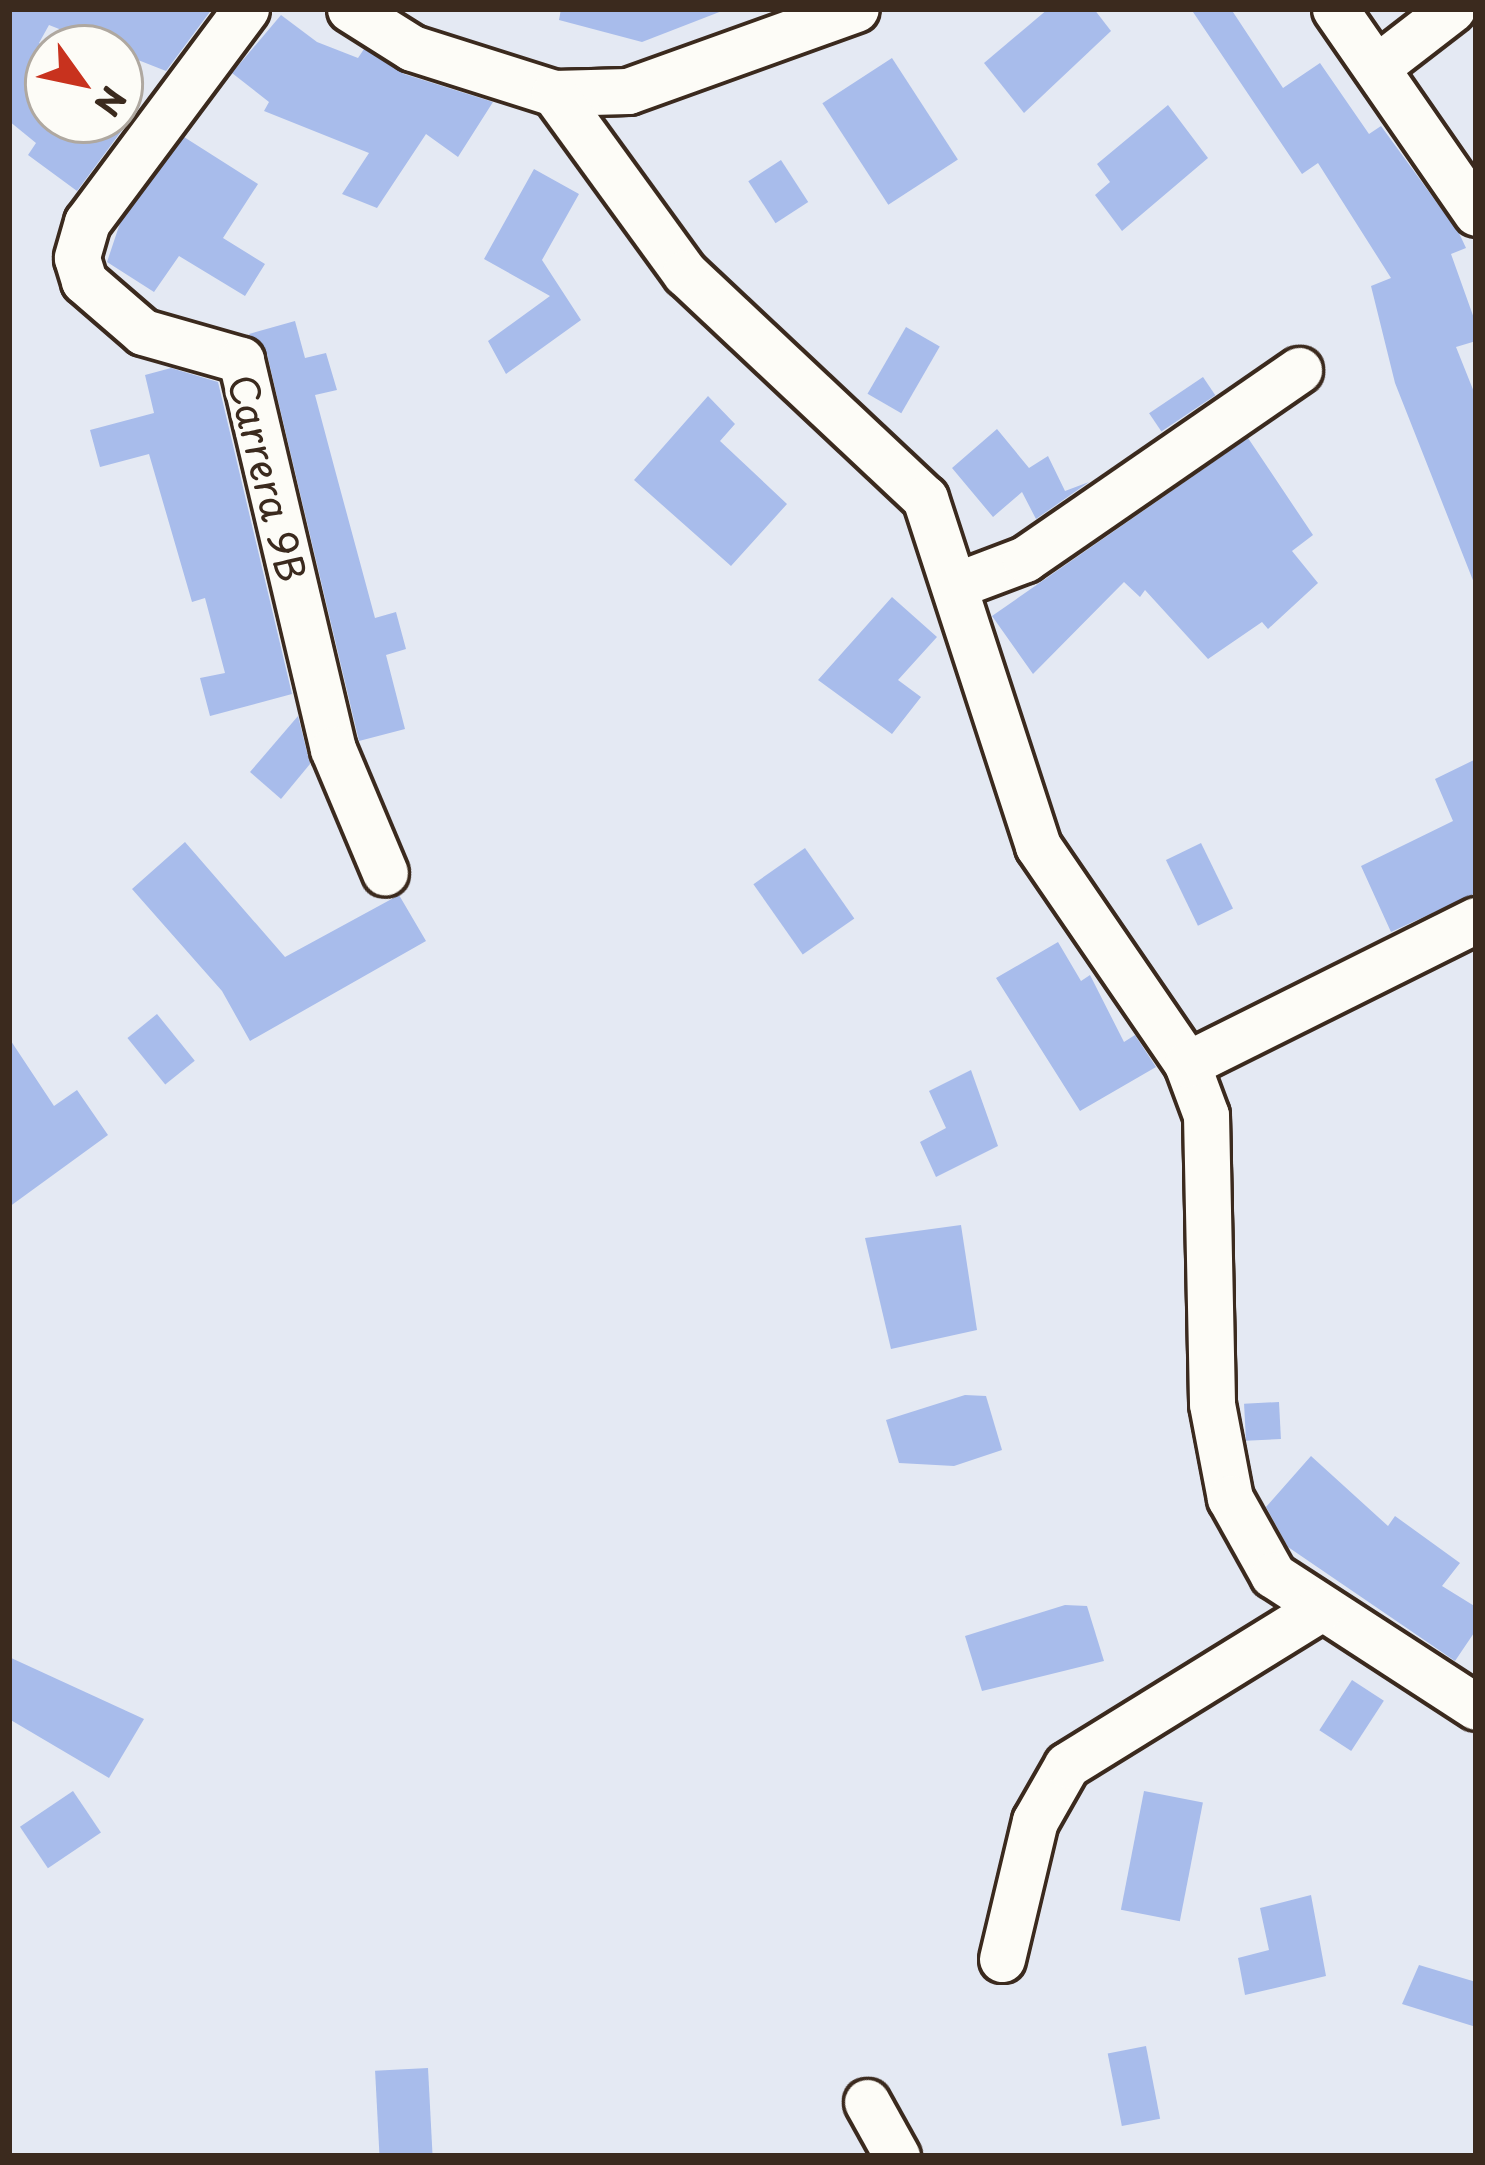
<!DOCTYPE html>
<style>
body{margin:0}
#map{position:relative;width:1485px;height:2165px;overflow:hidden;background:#e4e9f3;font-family:"Playpen Sans",sans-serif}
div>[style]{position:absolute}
.building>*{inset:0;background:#a8bceb;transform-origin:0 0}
.roads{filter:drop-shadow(3px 0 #3b2a1e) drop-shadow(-3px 0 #3b2a1e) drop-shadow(0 3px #3b2a1e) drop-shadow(0 -3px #3b2a1e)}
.minor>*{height:45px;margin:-22.5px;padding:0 22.5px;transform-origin:22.5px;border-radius:22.5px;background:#fdfcf7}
span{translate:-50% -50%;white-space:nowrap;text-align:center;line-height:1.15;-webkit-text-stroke:9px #fdfcf7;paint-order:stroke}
.street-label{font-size:39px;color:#3b2a1e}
.frame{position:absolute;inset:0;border:12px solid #3b2a1e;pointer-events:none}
.north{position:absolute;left:24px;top:24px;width:120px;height:120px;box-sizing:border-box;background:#fdfcf7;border:3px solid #afa8a0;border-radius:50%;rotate:123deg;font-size:33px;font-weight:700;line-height:48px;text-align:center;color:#3b2a1e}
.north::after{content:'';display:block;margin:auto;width:42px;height:54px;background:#c8321e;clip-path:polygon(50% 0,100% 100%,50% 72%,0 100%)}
</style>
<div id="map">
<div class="building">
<i style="clip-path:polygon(9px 9px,212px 9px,166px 71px,49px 25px,39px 43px,48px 48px,48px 120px,120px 120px,120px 100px,137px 110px,77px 191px,28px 155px,36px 143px,9px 121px)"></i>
<i style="clip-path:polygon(561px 9px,721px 9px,722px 11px,642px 42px,559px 20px)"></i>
<i style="clip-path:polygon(1048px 9px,1094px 9px,1111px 31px,1024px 113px,984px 63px)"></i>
<i style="clip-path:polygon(1191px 9px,1231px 9px,1283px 88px,1320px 63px,1369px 134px,1381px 126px,1459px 233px,1466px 248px,1451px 254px,1476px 324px,1476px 341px,1456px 347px,1476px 397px,1476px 588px,1395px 383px,1371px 286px,1391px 278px,1318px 163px,1302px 174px)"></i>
<i style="clip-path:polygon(281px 15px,317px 42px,358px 58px,364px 49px,404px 74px,493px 102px,458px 157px,426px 134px,377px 208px,342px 194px,369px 153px,264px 111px,269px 102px,232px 73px)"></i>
<i style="left:892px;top:58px;width:121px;height:83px;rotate:57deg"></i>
<i style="clip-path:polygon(1168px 105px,1208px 158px,1122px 231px,1095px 195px,1110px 182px,1097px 164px)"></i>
<i style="clip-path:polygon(184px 137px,258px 184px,223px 238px,265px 264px,245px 296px,179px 256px,154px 292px,107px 262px,120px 223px)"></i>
<i style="left:781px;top:160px;width:50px;height:39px;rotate:57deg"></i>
<i style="clip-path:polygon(534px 169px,579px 194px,542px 260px,581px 320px,506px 374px,488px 341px,550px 296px,484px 259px)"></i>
<i style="clip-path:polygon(295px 321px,305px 358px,326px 353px,337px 390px,315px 395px,335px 470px,375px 618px,396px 612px,406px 649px,386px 655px,405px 729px,359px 741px,267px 354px,249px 334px)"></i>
<i style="left:906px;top:327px;width:39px;height:77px;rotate:30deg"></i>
<i style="clip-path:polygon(171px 368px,218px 382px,292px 694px,210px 716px,200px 678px,225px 673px,205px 598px,192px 602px,149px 454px,100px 467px,90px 430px,154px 413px,145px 375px)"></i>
<i style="left:1203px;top:377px;width:22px;height:65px;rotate:56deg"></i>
<i style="clip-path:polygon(708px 396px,735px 424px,720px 441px,787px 504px,731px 566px,634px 480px)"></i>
<i style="clip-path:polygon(997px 429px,1029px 468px,1048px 456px,1065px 491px,1089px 482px,1036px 519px,1022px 492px,993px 517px,952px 468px)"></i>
<i style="clip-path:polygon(1248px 438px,1313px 535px,1292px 551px,1318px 583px,1268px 629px,1262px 622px,1208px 659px,1145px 590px,1140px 597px,1124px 582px,1033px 674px,992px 616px)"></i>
<i style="clip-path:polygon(892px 597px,937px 637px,898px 680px,921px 697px,892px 734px,818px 680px)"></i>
<i style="clip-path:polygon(298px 716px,310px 764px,281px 799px,250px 772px)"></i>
<i style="clip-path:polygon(1476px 759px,1476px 893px,1391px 932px,1361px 866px,1453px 821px,1435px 779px)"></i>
<i style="clip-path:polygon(185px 842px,285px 957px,399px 895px,426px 941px,250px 1041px,222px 991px,132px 889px)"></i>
<i style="left:1201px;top:843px;width:73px;height:39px;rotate:64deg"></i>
<i style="left:805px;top:848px;width:86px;height:63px;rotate:55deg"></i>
<i style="clip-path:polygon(1058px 942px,1081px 981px,1090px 975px,1124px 1042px,1135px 1035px,1156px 1067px,1080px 1111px,996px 978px)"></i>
<i style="left:157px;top:1014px;width:60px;height:38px;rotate:51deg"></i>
<i style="clip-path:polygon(9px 1038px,54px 1106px,77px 1090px,108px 1135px,9px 1207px)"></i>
<i style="clip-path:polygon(971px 1070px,998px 1146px,936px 1177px,920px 1142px,946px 1128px,929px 1091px)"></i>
<i style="clip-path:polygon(961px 1225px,977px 1330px,891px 1349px,865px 1238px)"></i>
<i style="clip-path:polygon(965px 1395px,986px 1396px,1002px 1450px,954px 1466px,899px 1463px,886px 1420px)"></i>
<i style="left:1279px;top:1402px;width:37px;height:35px;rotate:87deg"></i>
<i style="clip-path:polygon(1311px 1456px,1388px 1526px,1395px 1516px,1460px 1563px,1442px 1586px,1476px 1607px,1476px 1630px,1455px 1661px,1288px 1547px,1266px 1507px)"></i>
<i style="clip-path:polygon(1065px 1605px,1087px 1606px,1104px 1661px,982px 1691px,965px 1636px)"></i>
<i style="clip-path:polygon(9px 1657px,144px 1719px,109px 1778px,9px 1719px)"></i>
<i style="left:1352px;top:1680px;width:38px;height:60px;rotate:33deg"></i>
<i style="left:73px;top:1791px;width:50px;height:64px;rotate:56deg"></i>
<i style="left:1144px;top:1791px;width:60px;height:121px;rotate:11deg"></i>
<i style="clip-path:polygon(1311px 1895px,1326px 1976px,1245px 1995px,1238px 1958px,1269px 1950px,1260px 1908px)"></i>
<i style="clip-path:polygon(1419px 1965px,1476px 1982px,1476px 2027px,1402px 2004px)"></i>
<i style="left:1146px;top:2046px;width:74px;height:39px;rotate:79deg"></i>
<i style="left:428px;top:2068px;width:88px;height:53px;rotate:87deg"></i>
</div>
<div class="roads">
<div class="minor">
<i style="left:246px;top:9px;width:266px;rotate:126.7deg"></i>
<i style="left:87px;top:222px;width:37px;rotate:106deg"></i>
<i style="left:77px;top:258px;width:24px;rotate:73deg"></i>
<i style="left:84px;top:281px;width:78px;rotate:40.8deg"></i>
<i style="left:143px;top:332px;width:102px;rotate:15.9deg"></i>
<i style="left:241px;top:360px;width:400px;rotate:76.7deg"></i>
<i style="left:333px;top:749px;width:134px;rotate:67.2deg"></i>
<i style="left:350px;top:9px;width:73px;rotate:32.2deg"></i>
<i style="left:412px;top:48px;width:149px;rotate:17.6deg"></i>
<i style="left:554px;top:93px;width:74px;rotate:-1.5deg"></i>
<i style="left:628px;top:91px;width:242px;rotate:-19.8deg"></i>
<i style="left:1335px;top:9px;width:248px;rotate:55.3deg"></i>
<i style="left:1377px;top:67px;width:95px;rotate:-37.7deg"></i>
<i style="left:554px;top:93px;width:223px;rotate:54deg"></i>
<i style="left:685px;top:273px;width:329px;rotate:43.2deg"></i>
<i style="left:925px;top:498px;width:366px;rotate:72deg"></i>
<i style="left:1038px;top:846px;width:264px;rotate:55.6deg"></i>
<i style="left:1187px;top:1064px;width:54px;rotate:69.6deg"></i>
<i style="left:1206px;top:1115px;width:289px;rotate:88.8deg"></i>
<i style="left:1212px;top:1404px;width:96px;rotate:79.2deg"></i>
<i style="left:1230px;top:1498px;width:88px;rotate:60.8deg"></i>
<i style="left:1273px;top:1575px;width:242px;rotate:33deg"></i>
<i style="left:959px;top:584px;width:71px;rotate:-20.7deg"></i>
<i style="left:1025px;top:559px;width:333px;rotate:-34.6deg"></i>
<i style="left:1187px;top:1064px;width:323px;rotate:-26.5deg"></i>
<i style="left:1002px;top:1959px;width:142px;rotate:-76.6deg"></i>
<i style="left:1035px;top:1821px;width:64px;rotate:-60.3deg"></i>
<i style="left:1067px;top:1765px;width:297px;rotate:-31.7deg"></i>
<i style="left:867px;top:2102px;width:62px;rotate:60.9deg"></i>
</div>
</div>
<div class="street-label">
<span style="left:268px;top:478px;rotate:76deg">Carrera 9B</span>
</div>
<div class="frame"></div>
<div class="north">N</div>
</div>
